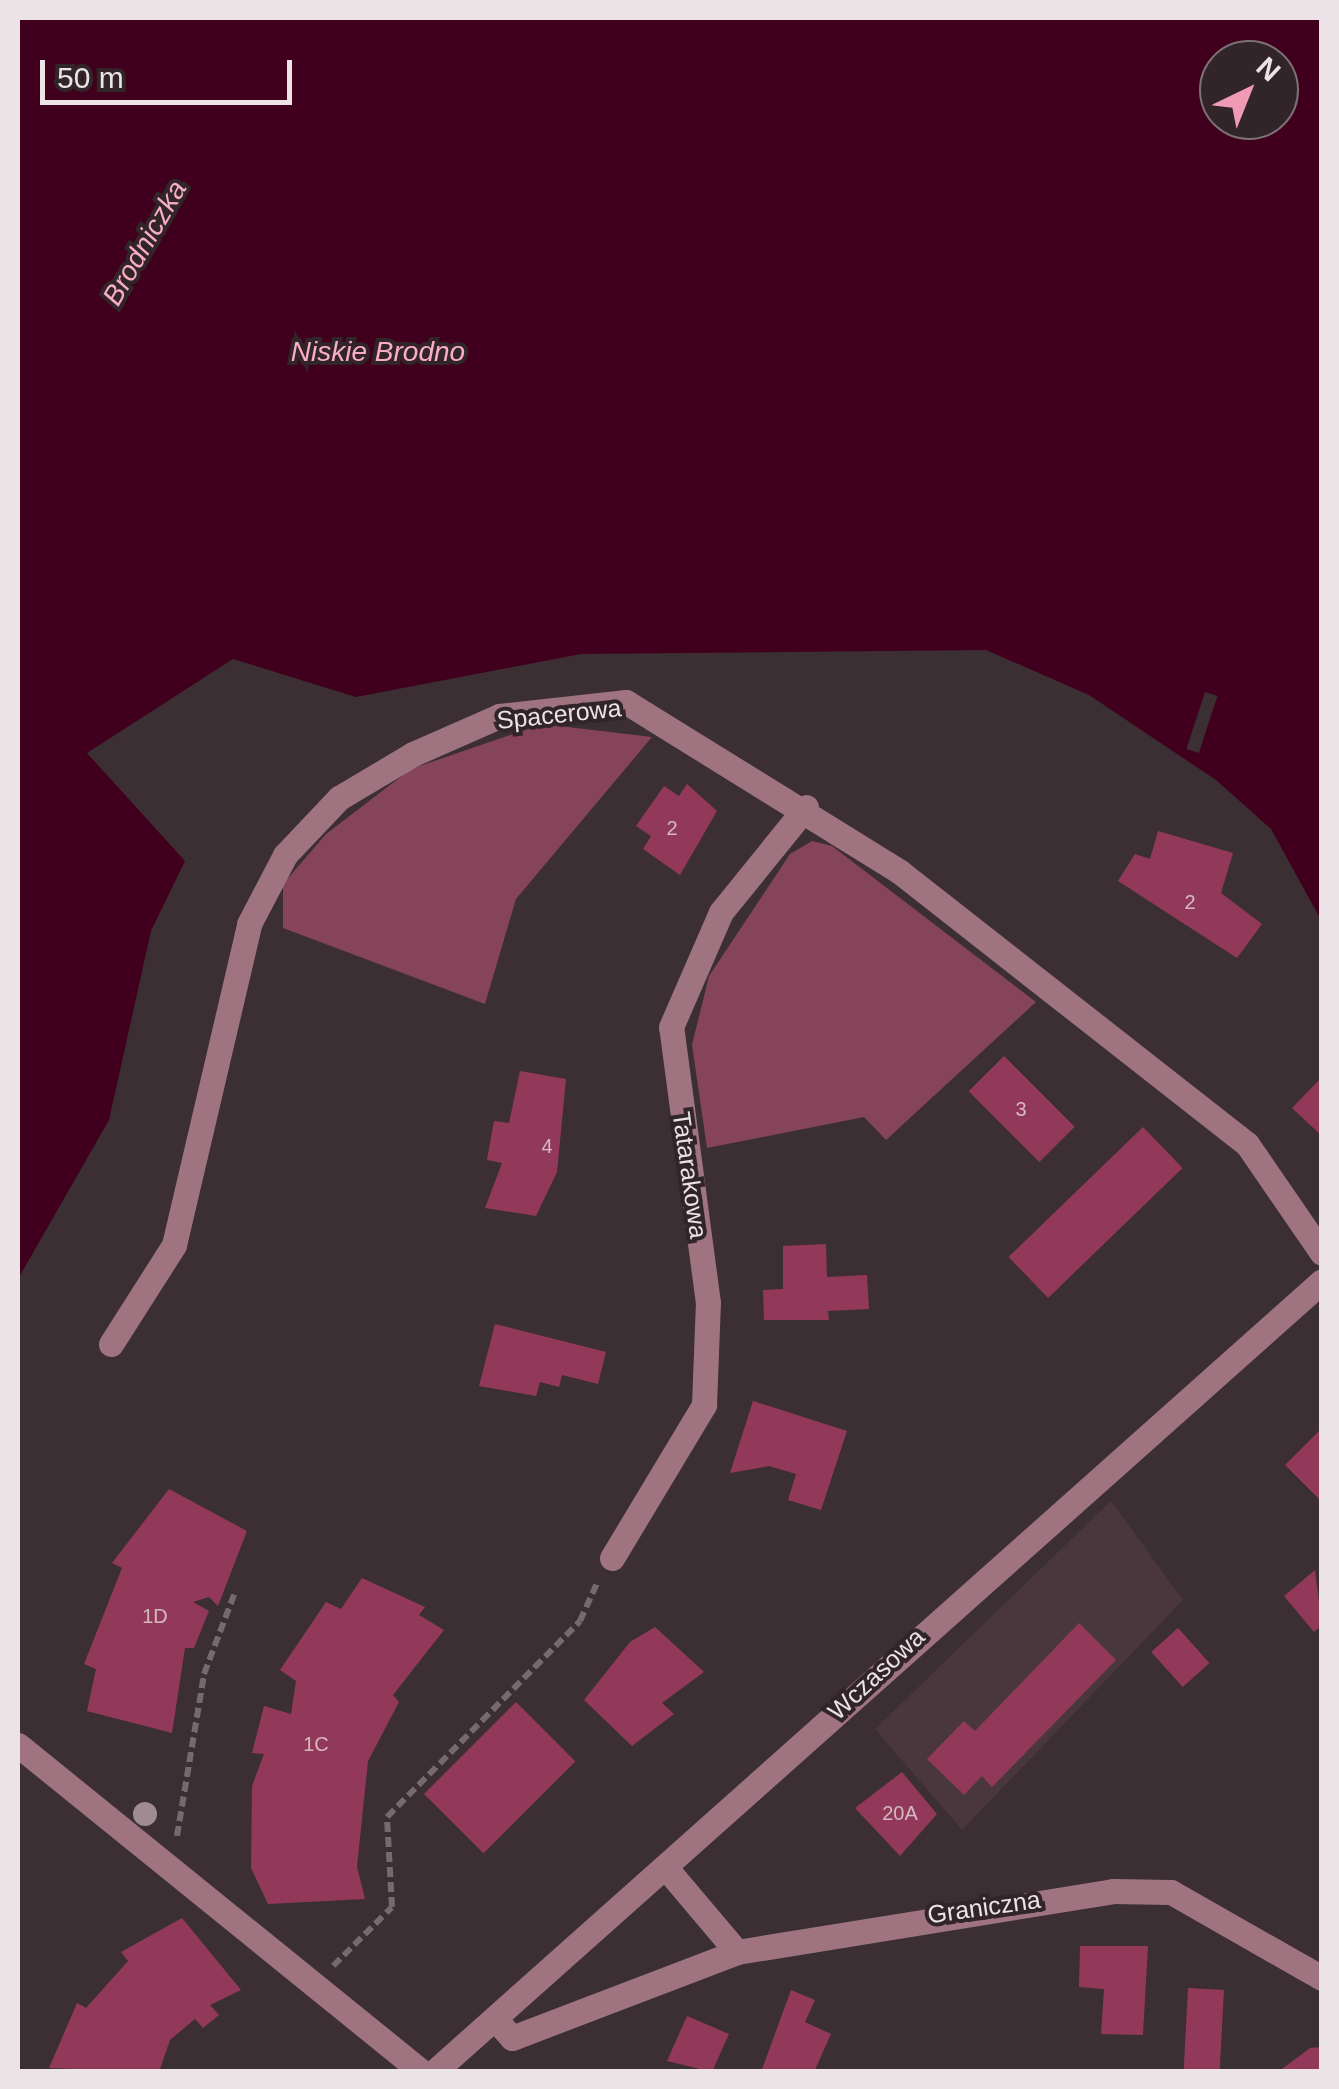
<!DOCTYPE html>
<style>
body{margin:0}
#map{position:relative;width:1339px;height:2089px;overflow:hidden;background:#3b2f33;font-family:Helvetica,sans-serif}
div>[style]{position:absolute}
.built>*{inset:0;background:#4a373d}
.green>*{inset:0;background:#85445a}
.water>*{inset:0;background:#40001d}
.pier>*{inset:0;background:#3b2f33;transform-origin:0 0}
.building>*{inset:0;background:#92395a;transform-origin:0 0}
.path>*{height:6px;margin-top:-3px;transform-origin:0;background:repeating-linear-gradient(90deg,#756a6d 0 10px,transparent 0 15px)}
.minor>*{height:25px;margin:-12.5px;padding:0 12.5px;transform-origin:12.5px;border-radius:12.5px;background:#9f7480}
.trees>*{width:24px;height:24px;margin:-12px;border-radius:50%;background:#9f8b90}
span{translate:-50% -50%;white-space:nowrap;text-align:center;line-height:1.15;-webkit-text-stroke:8px #312529;paint-order:stroke}
.number-label{font-size:20px;color:#d5b8c2}
.number-label span{-webkit-text-stroke-width:0}
.street-label{font-size:25px;color:#ebe3e5}
.water-label{font-size:28px;color:#f9adc4;font-style:italic}
.frame{position:absolute;inset:0;border:20px solid #ebe3e5;pointer-events:none}
.north{position:absolute;left:1199px;top:40px;width:100px;height:100px;box-sizing:border-box;background:#312529;border:2px solid #7b7174;border-radius:50%;rotate:43deg;font-size:28px;font-weight:700;line-height:40px;text-align:center;color:#ebe3e5}
.north::after{content:'';display:block;margin:auto;width:35px;height:45px;background:#f09ab5;clip-path:polygon(50% 0,100% 100%,50% 72%,0 100%)}
.scale{position:absolute;left:40px;top:60px;width:252px;height:45px;box-sizing:border-box;border:5px solid #ebe3e5;border-top:0;padding-left:12px;font-size:30px;line-height:35px;white-space:nowrap;color:#ebe3e5;-webkit-text-stroke:8px #312529;paint-order:stroke}
</style>
<div id="map">
<div class="built">
<i style="clip-path:polygon(1111px 1501px,1183px 1600px,962px 1830px,875px 1729px)"></i>
</div>
<div class="green">
<i style="clip-path:polygon(542px 724px,652px 737px,516px 899px,485px 1004px,283px 928px,283px 884px,326px 834px,411px 769px)"></i>
<i style="clip-path:polygon(812px 841px,832px 846px,1036px 1002px,886px 1140px,864px 1117px,707px 1148px,692px 1045px,709px 976px,790px 854px)"></i>
</div>
<div class="water">
<i style="clip-path:polygon(evenodd,18px 18px,1321px 18px,1321px 920px,1271px 829px,1216px 780px,1089px 695px,986px 650px,581px 654px,356px 697px,233px 659px,87px 753px,185px 861px,151px 931px,109px 1120px,18px 1279px,18px 18px,1219px 60px,1279px 60px,1279px 120px,1219px 120px,1219px 60px)"></i>
</div>
<div class="pier">
<i style="left:1205px;top:692px;width:13px;height:60px;rotate:18deg"></i>
</div>
<div class="building">
<i style="clip-path:polygon(687px 784px,717px 811px,680px 875px,643px 849px,651px 836px,636px 826px,664px 786px,679px 796px)"></i>
<i style="clip-path:polygon(1158px 831px,1233px 853px,1221px 893px,1262px 924px,1237px 958px,1118px 881px,1135px 854px,1150px 859px)"></i>
<i style="left:1004px;top:1056px;width:100px;height:50px;rotate:45deg"></i>
<i style="clip-path:polygon(520px 1071px,566px 1079px,557px 1172px,536px 1216px,485px 1208px,502px 1163px,487px 1160px,494px 1121px,509px 1123px)"></i>
<i style="clip-path:polygon(1322px 1077px,1322px 1136px,1292px 1108px)"></i>
<i style="left:1143px;top:1127px;width:57px;height:187px;rotate:46deg"></i>
<i style="clip-path:polygon(826px 1244px,827px 1277px,867px 1275px,869px 1309px,828px 1311px,829px 1320px,764px 1320px,763px 1290px,783px 1289px,783px 1246px)"></i>
<i style="clip-path:polygon(495px 1324px,606px 1352px,598px 1384px,562px 1375px,559px 1387px,540px 1382px,536px 1396px,479px 1386px)"></i>
<i style="clip-path:polygon(753px 1401px,847px 1431px,821px 1510px,788px 1500px,796px 1474px,769px 1466px,730px 1473px)"></i>
<i style="clip-path:polygon(1319px 1431px,1322px 1434px,1322px 1502px,1285px 1465px)"></i>
<i style="clip-path:polygon(169px 1489px,247px 1531px,218px 1606px,209px 1597px,193px 1602px,209px 1611px,194px 1648px,185px 1648px,172px 1733px,87px 1711px,96px 1669px,84px 1664px,122px 1568px,112px 1563px)"></i>
<i style="clip-path:polygon(1315px 1570px,1322px 1625px,1314px 1632px,1284px 1596px)"></i>
<i style="clip-path:polygon(362px 1578px,425px 1607px,419px 1615px,444px 1630px,393px 1695px,399px 1702px,368px 1761px,357px 1867px,365px 1899px,268px 1904px,251px 1868px,252px 1786px,264px 1754px,252px 1753px,264px 1706px,291px 1714px,296px 1681px,280px 1670px,326px 1602px,341px 1609px)"></i>
<i style="clip-path:polygon(1079px 1623px,1116px 1660px,992px 1787px,982px 1776px,964px 1795px,927px 1759px,964px 1721px,975px 1731px)"></i>
<i style="clip-path:polygon(655px 1627px,704px 1672px,662px 1703px,674px 1714px,632px 1746px,584px 1700px,630px 1642px)"></i>
<i style="left:1178px;top:1628px;width:47px;height:36px;rotate:48deg"></i>
<i style="left:516px;top:1702px;width:84px;height:130px;rotate:45deg"></i>
<i style="clip-path:polygon(902px 1772px,937px 1814px,900px 1856px,855px 1808px)"></i>
<i style="clip-path:polygon(182px 1918px,241px 1990px,210px 2005px,219px 2015px,203px 2028px,195px 2019px,170px 2040px,159px 2072px,49px 2068px,77px 2003px,86px 2008px,128px 1961px,121px 1952px)"></i>
<i style="clip-path:polygon(1080px 1946px,1148px 1946px,1143px 2035px,1101px 2034px,1104px 1989px,1079px 1987px)"></i>
<i style="left:1188px;top:1988px;width:36px;height:84px;rotate:3deg"></i>
<i style="clip-path:polygon(791px 1990px,815px 2000px,805px 2022px,831px 2034px,814px 2072px,761px 2072px)"></i>
<i style="clip-path:polygon(687px 2016px,729px 2034px,712px 2072px,667px 2061px)"></i>
<i style="clip-path:polygon(1322px 2047px,1322px 2072px,1278px 2072px,1310px 2048px)"></i>
</div>
<div class="path">
<i style="left:177px;top:1836px;width:164px;rotate:-80.5deg"></i>
<i style="left:204px;top:1674px;width:85px;rotate:-69.2deg"></i>
<i style="left:333px;top:1966px;width:83px;rotate:-45deg"></i>
<i style="left:392px;top:1907px;width:90px;rotate:-93.2deg"></i>
<i style="left:387px;top:1817px;width:275px;rotate:-45.4deg"></i>
<i style="left:580px;top:1621px;width:44px;rotate:-65.8deg"></i>
</div>
<div class="minor">
<i style="left:111px;top:1344px;width:117px;rotate:-57.5deg"></i>
<i style="left:174px;top:1245px;width:330px;rotate:-76.8deg"></i>
<i style="left:249px;top:924px;width:78px;rotate:-62.4deg"></i>
<i style="left:285px;top:855px;width:79px;rotate:-46.5deg"></i>
<i style="left:339px;top:798px;width:86px;rotate:-30.7deg"></i>
<i style="left:413px;top:754px;width:94px;rotate:-23.8deg"></i>
<i style="left:499px;top:716px;width:128px;rotate:-6.3deg"></i>
<i style="left:626px;top:702px;width:322px;rotate:31.8deg"></i>
<i style="left:900px;top:872px;width:441px;rotate:38.1deg"></i>
<i style="left:1247px;top:1144px;width:132px;rotate:55.5deg"></i>
<i style="left:612px;top:1558px;width:179px;rotate:-59deg"></i>
<i style="left:704px;top:1405px;width:102px;rotate:-87.8deg"></i>
<i style="left:708px;top:1303px;width:278px;rotate:-97.6deg"></i>
<i style="left:671px;top:1027px;width:125px;rotate:-66.5deg"></i>
<i style="left:721px;top:912px;width:135px;rotate:-51deg"></i>
<i style="left:18px;top:1745px;width:520px;rotate:38.99deg"></i>
<i style="left:666px;top:1868px;width:110px;rotate:49.8deg"></i>
<i style="left:495px;top:2019px;width:25px;rotate:48deg"></i>
<i style="left:512px;top:2038px;width:241px;rotate:-20.9deg"></i>
<i style="left:737px;top:1952px;width:381px;rotate:-9.2deg"></i>
<i style="left:1113px;top:1891px;width:58px;rotate:1deg"></i>
<i style="left:1171px;top:1892px;width:174px;rotate:29.7deg"></i>
<i style="left:434px;top:2072px;width:1189px;rotate:-41.69deg"></i>
</div>
<div class="trees">
<i style="left:145px;top:1814px"></i>
</div>
<div class="number-label">
<span style="left:672px;top:828px">2</span>
<span style="left:1190px;top:902px">2</span>
<span style="left:1021px;top:1109px">3</span>
<span style="left:547px;top:1146px">4</span>
<span style="left:155px;top:1616px">1D</span>
<span style="left:316px;top:1744px">1C</span>
<span style="left:900px;top:1813px">20A</span>
</div>
<div class="street-label">
<span style="left:559px;top:714px;rotate:-6deg">Spacerowa</span>
<span style="left:690px;top:1175px;rotate:82deg">Tatarakowa</span>
<span style="left:876px;top:1674px;rotate:-43deg">Wczasowa</span>
<span style="left:984px;top:1907px;rotate:-8deg">Graniczna</span>
</div>
<div class="water-label">
<span style="left:145px;top:243px;rotate:-60deg">Brodniczka</span>
<span style="left:378px;top:352px">Niskie Brodno</span>
</div>
<div class="frame"></div>
<div class="north">N</div>
<div class="scale">50 m</div>
</div>
